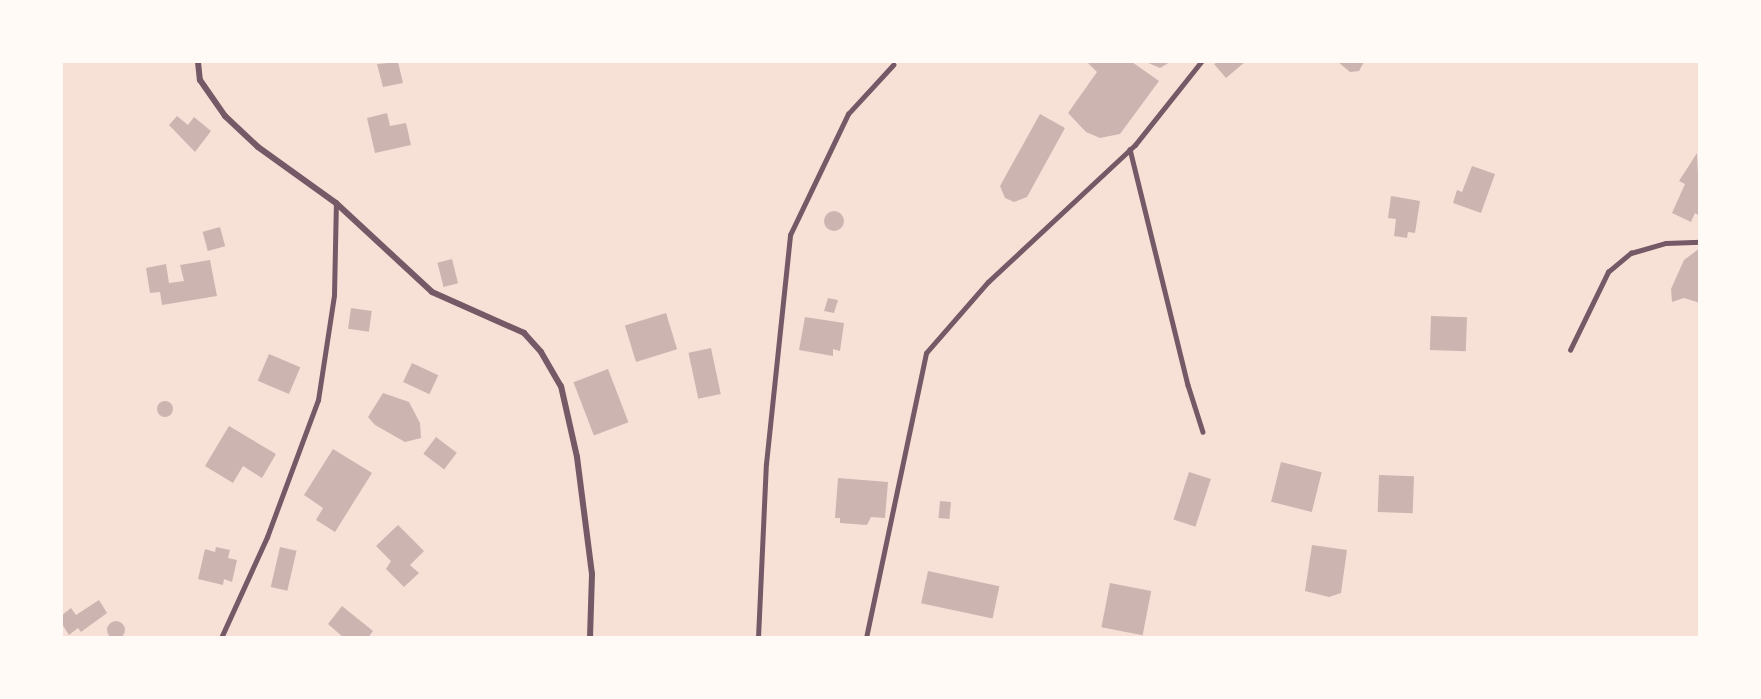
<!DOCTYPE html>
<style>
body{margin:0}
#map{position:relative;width:1761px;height:699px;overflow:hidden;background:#f7e1d7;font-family:"Exo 2",sans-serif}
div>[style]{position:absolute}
.building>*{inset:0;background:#ccb4b1;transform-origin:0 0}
.round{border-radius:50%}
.service>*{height:4.5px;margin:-2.25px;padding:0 2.25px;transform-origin:2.25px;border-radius:2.25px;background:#755966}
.minor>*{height:6px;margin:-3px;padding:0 3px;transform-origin:3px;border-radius:3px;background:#755966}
span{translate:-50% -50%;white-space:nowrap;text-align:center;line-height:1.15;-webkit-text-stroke:4.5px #fffaf5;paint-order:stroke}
.frame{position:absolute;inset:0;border:63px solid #fffaf5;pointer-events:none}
</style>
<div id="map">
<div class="building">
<i style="clip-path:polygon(398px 62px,403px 83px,383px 87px,377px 64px)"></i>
<i style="clip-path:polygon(1087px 62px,1132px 62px,1159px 81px,1120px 134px,1100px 138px,1086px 132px,1068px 113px,1097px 72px)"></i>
<i style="clip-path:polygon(1146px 62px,1170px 62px,1160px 68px)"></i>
<i style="clip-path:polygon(1218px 62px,1245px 62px,1226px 78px,1214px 64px)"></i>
<i style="clip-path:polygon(1338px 62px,1364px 62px,1359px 71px,1350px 72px)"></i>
<i style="clip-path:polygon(387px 113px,390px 126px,406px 123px,411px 145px,375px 153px,367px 118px)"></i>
<i style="clip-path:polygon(1040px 114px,1065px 128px,1027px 197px,1014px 202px,1005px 198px,1000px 186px)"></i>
<i style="clip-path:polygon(177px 116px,188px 125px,194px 117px,211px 131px,195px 152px,169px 125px)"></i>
<i style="clip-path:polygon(1697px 153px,1700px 216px,1695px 213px,1691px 222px,1672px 213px,1685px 184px,1679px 181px)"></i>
<i style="clip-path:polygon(1472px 166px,1495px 174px,1481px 213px,1453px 203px,1457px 190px,1462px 192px)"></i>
<i style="clip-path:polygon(1391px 196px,1420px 201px,1415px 233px,1408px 232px,1407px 238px,1394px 236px,1396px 219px,1388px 218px)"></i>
<i class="round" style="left:824px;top:211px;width:20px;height:20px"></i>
<i style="left:220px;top:227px;width:20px;height:18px;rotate:75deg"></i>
<i style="clip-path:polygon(1700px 248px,1700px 303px,1684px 298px,1672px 302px,1671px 289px,1684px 260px)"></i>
<i style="left:452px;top:259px;width:25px;height:15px;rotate:76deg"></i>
<i style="clip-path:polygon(210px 260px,217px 296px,162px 305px,160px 292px,150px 293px,146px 268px,166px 264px,169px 283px,184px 281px,180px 265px)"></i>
<i style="clip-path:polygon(828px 298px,838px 300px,834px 313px,824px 311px)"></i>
<i style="left:351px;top:308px;width:21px;height:21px;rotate:8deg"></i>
<i style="left:666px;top:313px;width:38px;height:43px;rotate:73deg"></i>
<i style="left:1431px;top:316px;width:36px;height:34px;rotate:2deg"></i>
<i style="clip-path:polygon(805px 317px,844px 323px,840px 351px,833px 349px,833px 356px,799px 350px)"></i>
<i style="left:711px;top:348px;width:47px;height:23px;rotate:78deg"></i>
<i style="left:269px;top:354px;width:34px;height:29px;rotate:23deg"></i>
<i style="left:412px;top:363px;width:29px;height:21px;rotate:25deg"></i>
<i style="left:608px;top:369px;width:57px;height:37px;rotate:69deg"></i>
<i style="clip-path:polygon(383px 393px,409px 402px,420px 423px,421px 438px,405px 442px,375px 425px,368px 417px)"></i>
<i class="round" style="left:157px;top:401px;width:16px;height:16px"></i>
<i style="clip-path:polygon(229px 426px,276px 454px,262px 478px,243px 466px,233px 483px,205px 466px)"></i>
<i style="left:436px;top:437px;width:26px;height:21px;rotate:37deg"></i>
<i style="clip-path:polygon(333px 449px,372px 473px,335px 532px,316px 520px,323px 508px,304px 495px)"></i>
<i style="left:1281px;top:462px;width:42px;height:41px;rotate:14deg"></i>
<i style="left:1189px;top:472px;width:23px;height:50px;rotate:18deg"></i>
<i style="left:1379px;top:475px;width:35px;height:37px;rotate:2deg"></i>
<i style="clip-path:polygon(838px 478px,888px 482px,885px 518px,871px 517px,867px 525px,840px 523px,840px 518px,835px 518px)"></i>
<i style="left:940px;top:501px;width:11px;height:17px;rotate:5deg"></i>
<i style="clip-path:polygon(398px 525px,424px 551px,410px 565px,419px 573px,404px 587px,386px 569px,391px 561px,376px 546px)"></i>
<i style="clip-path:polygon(1312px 545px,1347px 550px,1341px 593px,1329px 597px,1305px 591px)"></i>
<i style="clip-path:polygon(216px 547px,230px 550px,228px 558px,237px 560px,232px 582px,224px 579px,223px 585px,198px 579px,205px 549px,215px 552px)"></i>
<i style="left:280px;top:547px;width:17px;height:41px;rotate:13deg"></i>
<i style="left:928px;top:571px;width:73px;height:33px;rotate:12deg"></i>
<i style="left:1110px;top:583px;width:42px;height:45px;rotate:11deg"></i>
<i style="clip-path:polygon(99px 600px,107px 613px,81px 632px,78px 628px,69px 635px,62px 624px,62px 615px,71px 608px,76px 615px)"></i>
<i style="clip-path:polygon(342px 606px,373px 631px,368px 638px,344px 638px,328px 624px)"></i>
<i class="round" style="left:107px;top:621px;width:18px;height:18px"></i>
</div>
<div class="service">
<i style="left:1130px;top:149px;width:243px;rotate:76.2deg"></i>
<i style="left:1188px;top:385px;width:49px;rotate:72.3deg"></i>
<i style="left:1570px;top:350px;width:87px;rotate:-64deg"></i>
<i style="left:1608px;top:272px;width:30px;rotate:-40deg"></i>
<i style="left:1631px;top:253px;width:36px;rotate:-16deg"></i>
<i style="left:1666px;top:243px;width:34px;rotate:-2deg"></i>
<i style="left:221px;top:638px;width:111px;rotate:-65.5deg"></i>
<i style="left:267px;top:537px;width:146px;rotate:-69.6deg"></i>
<i style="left:318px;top:400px;width:106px;rotate:-81.3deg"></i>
<i style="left:334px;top:295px;width:92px;rotate:-88.8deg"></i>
<i style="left:758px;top:638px;width:174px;rotate:-87.4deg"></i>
<i style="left:766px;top:464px;width:230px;rotate:-84deg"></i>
<i style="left:790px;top:235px;width:134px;rotate:-64.4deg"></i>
<i style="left:848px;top:114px;width:67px;rotate:-47.4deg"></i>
<i style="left:866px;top:638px;width:291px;rotate:-78.1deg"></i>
<i style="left:926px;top:353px;width:94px;rotate:-48.9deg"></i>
<i style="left:988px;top:282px;width:201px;rotate:-43deg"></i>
<i style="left:1135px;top:145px;width:106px;rotate:-51.5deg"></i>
</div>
<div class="minor">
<i style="left:198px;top:62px;width:18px;rotate:84deg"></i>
<i style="left:200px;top:80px;width:44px;rotate:55.2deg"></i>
<i style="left:225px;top:116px;width:45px;rotate:43.2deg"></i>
<i style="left:258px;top:147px;width:96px;rotate:35.7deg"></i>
<i style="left:336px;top:203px;width:131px;rotate:42.8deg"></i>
<i style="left:432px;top:292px;width:101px;rotate:24deg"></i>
<i style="left:524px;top:333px;width:25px;rotate:48deg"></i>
<i style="left:541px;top:352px;width:39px;rotate:60deg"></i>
<i style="left:561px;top:386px;width:73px;rotate:77.3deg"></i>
<i style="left:577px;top:457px;width:118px;rotate:82.7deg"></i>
<i style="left:592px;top:574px;width:64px;rotate:91.8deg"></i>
</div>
<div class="frame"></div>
</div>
